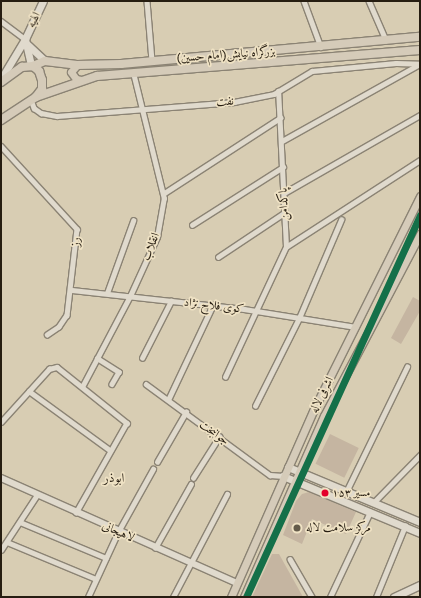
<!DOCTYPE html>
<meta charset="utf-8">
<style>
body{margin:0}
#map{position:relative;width:421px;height:598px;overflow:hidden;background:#d8cdb3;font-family:"IM FELL DW Pica",Amiri,serif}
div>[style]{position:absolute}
.building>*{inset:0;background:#c5b5a1;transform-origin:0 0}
.roads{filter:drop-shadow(1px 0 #8b8374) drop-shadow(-1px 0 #8b8374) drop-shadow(0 1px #8b8374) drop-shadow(0 -1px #8b8374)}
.minor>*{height:4.5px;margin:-2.25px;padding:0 2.25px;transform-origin:2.25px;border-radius:2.25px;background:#e0dacd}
.tertiary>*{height:6px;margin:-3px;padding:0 3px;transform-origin:3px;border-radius:3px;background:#e0dacd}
.secondary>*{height:7px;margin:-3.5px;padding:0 3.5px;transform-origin:3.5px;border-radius:3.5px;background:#e0dacd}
.primary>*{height:7px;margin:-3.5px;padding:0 3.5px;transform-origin:3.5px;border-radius:3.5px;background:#d5cbb9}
.trunk>*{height:8px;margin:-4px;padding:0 4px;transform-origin:4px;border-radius:4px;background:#d5cbb9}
.metro-1>*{height:7px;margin:-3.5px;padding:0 3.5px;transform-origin:3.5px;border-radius:3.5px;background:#147049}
.dots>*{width:11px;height:11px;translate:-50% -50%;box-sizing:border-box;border:2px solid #efe2c4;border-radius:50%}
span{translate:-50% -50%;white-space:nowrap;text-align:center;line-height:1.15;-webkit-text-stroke:3.5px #efe2c4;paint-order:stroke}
.bus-label{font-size:11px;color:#261d11}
.left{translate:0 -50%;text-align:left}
.street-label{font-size:12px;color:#261d11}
.poi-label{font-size:12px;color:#261d11}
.neighbourhood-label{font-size:13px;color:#261d11}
.frame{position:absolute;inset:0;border:2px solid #261d11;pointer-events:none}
</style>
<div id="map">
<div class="building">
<i style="clip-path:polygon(413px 297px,420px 301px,420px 311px,401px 344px,391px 338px)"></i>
<i style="left:330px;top:434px;width:32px;height:33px;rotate:26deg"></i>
<i style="clip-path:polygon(309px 492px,356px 512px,346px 534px,312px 519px,302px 544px,283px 535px,296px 501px,302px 494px)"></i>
<i style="clip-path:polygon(272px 554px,279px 554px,303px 597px,252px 597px)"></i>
</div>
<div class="roads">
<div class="minor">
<i style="left:147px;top:1px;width:60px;rotate:85.2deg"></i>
<i style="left:304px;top:1px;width:49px;rotate:69.7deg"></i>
<i style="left:369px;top:1px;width:43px;rotate:66.4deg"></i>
<i style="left:1px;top:21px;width:30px;rotate:37deg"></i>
<i style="left:31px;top:100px;width:9px;rotate:69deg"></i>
<i style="left:34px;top:108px;width:9px;rotate:36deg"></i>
<i style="left:41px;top:113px;width:16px;rotate:11deg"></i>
<i style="left:57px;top:116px;width:178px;rotate:-4.5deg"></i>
<i style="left:234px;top:102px;width:41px;rotate:-11.3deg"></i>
<i style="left:274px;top:94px;width:44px;rotate:-31.2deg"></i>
<i style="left:312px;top:71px;width:84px;rotate:-5.4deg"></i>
<i style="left:396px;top:63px;width:24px;rotate:2deg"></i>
<i style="left:282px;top:141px;width:158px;rotate:-29.2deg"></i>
<i style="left:1px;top:146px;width:113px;rotate:47.5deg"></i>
<i style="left:77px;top:229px;width:87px;rotate:96.6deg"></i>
<i style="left:67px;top:315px;width:14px;rotate:124deg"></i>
<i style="left:59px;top:327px;width:14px;rotate:146deg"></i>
<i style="left:284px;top:193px;width:157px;rotate:-29.8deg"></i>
<i style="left:163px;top:194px;width:140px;rotate:-33deg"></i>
<i style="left:192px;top:225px;width:108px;rotate:-32.5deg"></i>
<i style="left:286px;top:247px;width:160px;rotate:-33deg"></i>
<i style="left:218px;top:257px;width:79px;rotate:-33.7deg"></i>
<i style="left:72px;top:290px;width:173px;rotate:6.3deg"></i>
<i style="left:244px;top:309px;width:113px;rotate:9.1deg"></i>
<i style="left:107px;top:293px;width:77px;rotate:-70.1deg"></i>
<i style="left:97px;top:358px;width:26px;rotate:32deg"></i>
<i style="left:119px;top:372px;width:14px;rotate:120deg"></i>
<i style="left:142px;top:358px;width:64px;rotate:-63deg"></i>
<i style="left:225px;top:377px;width:144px;rotate:-64.9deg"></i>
<i style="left:286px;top:247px;width:156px;rotate:-92.9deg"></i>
<i style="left:146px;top:384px;width:154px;rotate:36.3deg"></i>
<i style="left:270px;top:475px;width:13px;rotate:4deg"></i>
<i style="left:82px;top:387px;width:103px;rotate:-62.2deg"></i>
<i style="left:130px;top:296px;width:65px;rotate:-65.4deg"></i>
<i style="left:157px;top:237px;width:39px;rotate:-80deg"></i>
<i style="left:164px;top:199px;width:130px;rotate:-103.8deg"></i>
<i style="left:29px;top:391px;width:100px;rotate:36.1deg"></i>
<i style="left:168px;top:400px;width:105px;rotate:-64.7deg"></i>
<i style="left:255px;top:406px;width:98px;rotate:-63.4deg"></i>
<i style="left:299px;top:318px;width:107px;rotate:-66.8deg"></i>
<i style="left:1px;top:422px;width:72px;rotate:-47.8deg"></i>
<i style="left:49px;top:369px;width:8px;rotate:-14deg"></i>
<i style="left:57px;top:367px;width:90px;rotate:38.7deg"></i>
<i style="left:127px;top:423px;width:103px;rotate:119.5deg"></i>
<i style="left:157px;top:462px;width:58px;rotate:-59.9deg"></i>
<i style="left:193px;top:478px;width:49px;rotate:-57.6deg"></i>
<i style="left:347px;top:490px;width:137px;rotate:-64deg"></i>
<i style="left:374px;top:502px;width:66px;rotate:-45.6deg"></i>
<i style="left:20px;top:522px;width:93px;rotate:22.7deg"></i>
<i style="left:7px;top:542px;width:96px;rotate:22.6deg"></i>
<i style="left:155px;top:548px;width:73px;rotate:-60.6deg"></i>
<i style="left:1px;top:550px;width:66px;rotate:-56.8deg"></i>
<i style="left:290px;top:559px;width:44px;rotate:59.9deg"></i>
<i style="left:88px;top:597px;width:72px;rotate:-65.2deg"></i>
<i style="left:118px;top:532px;width:72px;rotate:-60.9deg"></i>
<i style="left:173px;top:597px;width:116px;rotate:-62.3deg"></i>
<i style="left:330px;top:597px;width:94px;rotate:-64.8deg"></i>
<i style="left:376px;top:597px;width:77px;rotate:-67.8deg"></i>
</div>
<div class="tertiary">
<i style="left:1px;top:478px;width:258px;rotate:24deg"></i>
</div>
<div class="secondary">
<i style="left:25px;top:39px;width:28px;rotate:77deg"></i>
<i style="left:28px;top:45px;width:23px;rotate:43deg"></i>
<i style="left:1px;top:79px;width:47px;rotate:-59deg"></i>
<i style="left:25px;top:39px;width:42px;rotate:-64.7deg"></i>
<i style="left:288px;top:467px;width:143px;rotate:22.6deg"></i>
<i style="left:283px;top:476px;width:148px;rotate:22.6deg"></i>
<i style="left:394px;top:597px;width:29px;rotate:-25deg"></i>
</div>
<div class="primary">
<i style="left:77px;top:65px;width:9px;rotate:131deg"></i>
<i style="left:71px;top:72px;width:9px;rotate:54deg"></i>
<i style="left:76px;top:79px;width:5px;rotate:11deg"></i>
<i style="left:231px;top:597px;width:203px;rotate:-66.2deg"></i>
<i style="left:313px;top:411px;width:240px;rotate:-63.5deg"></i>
<i style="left:244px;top:597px;width:198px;rotate:-66.2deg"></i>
<i style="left:324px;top:416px;width:206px;rotate:-62.2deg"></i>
</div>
<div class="trunk">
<i style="left:33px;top:66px;width:13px;rotate:-23deg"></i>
<i style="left:45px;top:61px;width:32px;rotate:7deg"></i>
<i style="left:77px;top:65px;width:44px;rotate:-1.3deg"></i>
<i style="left:121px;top:64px;width:300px;rotate:-5.2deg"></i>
<i style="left:1px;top:82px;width:26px;rotate:-36deg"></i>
<i style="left:22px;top:67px;width:11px;rotate:-5deg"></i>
<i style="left:33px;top:66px;width:8px;rotate:40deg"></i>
<i style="left:39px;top:71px;width:9px;rotate:72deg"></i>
<i style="left:42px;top:80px;width:9px;rotate:90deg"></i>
<i style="left:42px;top:89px;width:10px;rotate:127deg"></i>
<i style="left:36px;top:97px;width:42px;rotate:146.7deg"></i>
<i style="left:36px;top:97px;width:65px;rotate:-19deg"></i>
<i style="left:97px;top:76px;width:324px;rotate:-4.6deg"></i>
</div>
</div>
<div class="metro-1">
<i style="left:246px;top:597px;width:420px;rotate:-65.5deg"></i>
</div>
<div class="dots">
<i style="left:325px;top:493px;background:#e4002b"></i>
<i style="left:297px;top:528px;background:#645b4a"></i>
</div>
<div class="bus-label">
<span class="left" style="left:332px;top:493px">مسیر ۱۵۳</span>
</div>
<div class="street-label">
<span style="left:34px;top:20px;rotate:-64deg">الهیه</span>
<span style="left:226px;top:55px;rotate:-4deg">بزرگراه نیایش(امام حسین)</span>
<span style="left:225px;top:102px;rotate:-5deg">نفت</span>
<span style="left:284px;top:204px;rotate:-92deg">پاکدامن</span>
<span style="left:76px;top:242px;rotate:-85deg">رز</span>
<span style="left:151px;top:247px;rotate:-69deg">انقلاب</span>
<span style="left:214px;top:306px;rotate:7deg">کوی فلاح نژاد</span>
<span style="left:322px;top:395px;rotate:-63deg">اشرفی لاله</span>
<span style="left:214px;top:433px;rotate:36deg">جوانبخت</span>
<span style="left:118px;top:532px;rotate:24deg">لاهیجانی</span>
</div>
<div class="poi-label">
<span class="left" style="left:306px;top:528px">مرکز سلامت لاله</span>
</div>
<div class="neighbourhood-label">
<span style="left:114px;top:478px">ابوذر</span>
</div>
<div class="frame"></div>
</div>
